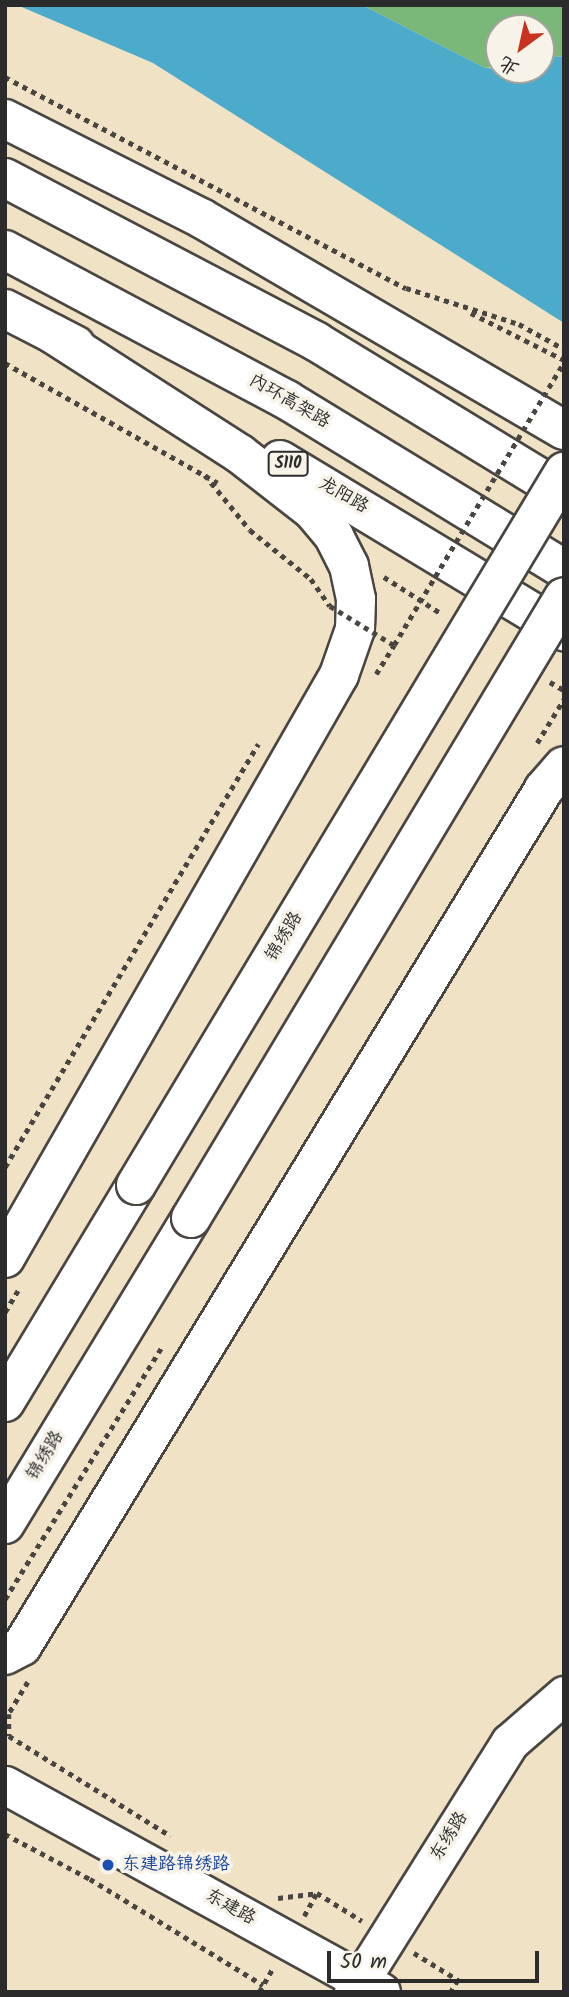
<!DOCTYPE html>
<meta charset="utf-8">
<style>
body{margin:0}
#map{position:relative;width:569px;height:1997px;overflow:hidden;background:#f0e2c5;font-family:Kalam,"LXGW WenKai TC",sans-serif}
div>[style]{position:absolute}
.forest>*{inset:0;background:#7ab879}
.water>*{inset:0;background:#4cabcb}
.path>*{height:4.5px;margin-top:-2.25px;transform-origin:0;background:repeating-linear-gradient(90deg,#494642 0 5px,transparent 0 10px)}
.roads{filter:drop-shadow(2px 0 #494642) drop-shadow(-2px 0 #494642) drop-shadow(0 2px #494642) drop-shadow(0 -2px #494642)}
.minor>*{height:37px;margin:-18.5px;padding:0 18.5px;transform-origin:18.5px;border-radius:18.5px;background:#fff}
.major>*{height:38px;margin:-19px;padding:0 19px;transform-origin:19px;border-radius:19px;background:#fff}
.highway>*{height:38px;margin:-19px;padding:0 19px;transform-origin:19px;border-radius:19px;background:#fff}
.path-bridge>*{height:4.5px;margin-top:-2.25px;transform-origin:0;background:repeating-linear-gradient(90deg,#494642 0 5px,transparent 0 10px)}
.bridges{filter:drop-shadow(2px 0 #494642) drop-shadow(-2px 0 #494642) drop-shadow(0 2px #494642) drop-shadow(0 -2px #494642)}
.major-bridge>*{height:38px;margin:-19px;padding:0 19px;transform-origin:19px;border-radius:19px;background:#fff}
.dots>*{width:19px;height:19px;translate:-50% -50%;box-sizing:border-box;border:4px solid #f7f3e8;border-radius:50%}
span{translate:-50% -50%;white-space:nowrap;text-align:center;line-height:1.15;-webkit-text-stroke:7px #f7f3e8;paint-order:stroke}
.shield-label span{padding:2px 5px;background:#f7f3e8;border:2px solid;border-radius:5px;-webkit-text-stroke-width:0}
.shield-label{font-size:16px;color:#2b2b2b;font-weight:700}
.street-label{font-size:18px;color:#2b2b2b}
.transit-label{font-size:18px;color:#164399}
.left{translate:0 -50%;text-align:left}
.frame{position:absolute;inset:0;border:7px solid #2b2b2b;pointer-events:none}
.north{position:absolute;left:485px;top:14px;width:70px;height:70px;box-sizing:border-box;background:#f7f3e8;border:2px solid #a5a39c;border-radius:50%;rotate:213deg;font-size:19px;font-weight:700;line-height:28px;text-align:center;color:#2b2b2b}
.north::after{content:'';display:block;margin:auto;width:24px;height:32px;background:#c8321e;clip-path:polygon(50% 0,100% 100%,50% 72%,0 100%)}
.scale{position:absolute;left:327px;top:1951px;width:212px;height:32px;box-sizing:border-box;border:4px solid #2b2b2b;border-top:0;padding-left:9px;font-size:21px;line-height:24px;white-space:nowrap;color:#2b2b2b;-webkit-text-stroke:5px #f7f3e8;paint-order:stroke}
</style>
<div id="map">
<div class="forest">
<i style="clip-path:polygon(362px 5px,564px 5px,564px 56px,541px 59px,541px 28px,499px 28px,499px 66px,485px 68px)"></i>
</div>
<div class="water">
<i style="clip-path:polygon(17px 5px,362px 5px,485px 68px,541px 70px,541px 59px,564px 56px,564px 323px,153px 63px)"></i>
</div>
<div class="path">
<i style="left:5px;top:77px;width:453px;rotate:27.8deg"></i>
<i style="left:406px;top:288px;width:119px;rotate:17.7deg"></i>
<i style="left:519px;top:324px;width:51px;rotate:29.1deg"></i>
<i style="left:471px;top:313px;width:104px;rotate:26.8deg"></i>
<i style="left:5px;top:363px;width:244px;rotate:29.4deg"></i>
<i style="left:384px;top:577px;width:69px;rotate:32.5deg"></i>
<i style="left:376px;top:674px;width:34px;rotate:-58deg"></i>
<i style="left:550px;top:682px;width:16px;rotate:30deg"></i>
<i style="left:537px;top:743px;width:52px;rotate:-58.5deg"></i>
<i style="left:5px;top:1167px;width:493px;rotate:-59.1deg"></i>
<i style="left:5px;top:1312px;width:29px;rotate:-59deg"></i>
<i style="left:5px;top:1599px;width:299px;rotate:-58.1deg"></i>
<i style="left:28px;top:1682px;width:37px;rotate:121deg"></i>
<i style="left:9px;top:1714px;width:22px;rotate:90deg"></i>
<i style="left:9px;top:1736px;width:190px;rotate:31.7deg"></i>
<i style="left:5px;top:1834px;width:96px;rotate:27.9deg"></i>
<i style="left:90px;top:1879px;width:203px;rotate:31.5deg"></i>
<i style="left:278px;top:1898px;width:39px;rotate:-7deg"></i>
<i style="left:317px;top:1893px;width:53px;rotate:31.9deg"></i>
<i style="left:304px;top:1916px;width:26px;rotate:-61deg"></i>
<i style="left:414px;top:1953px;width:52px;rotate:31.5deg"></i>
<i style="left:458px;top:1980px;width:14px;rotate:120deg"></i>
<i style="left:259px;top:1992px;width:28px;rotate:-60deg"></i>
</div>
<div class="roads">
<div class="minor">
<i style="left:5px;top:1785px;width:429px;rotate:28.8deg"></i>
<i style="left:353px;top:1992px;width:295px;rotate:-57.9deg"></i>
<i style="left:510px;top:1742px;width:72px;rotate:-41deg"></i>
</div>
<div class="major">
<i style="left:5px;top:119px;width:220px;rotate:26.8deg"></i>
<i style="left:201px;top:218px;width:420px;rotate:30.3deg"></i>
<i style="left:5px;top:309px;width:79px;rotate:27.2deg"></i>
<i style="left:280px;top:460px;width:332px;rotate:31.1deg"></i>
<i style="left:5px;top:1258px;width:672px;rotate:-60.19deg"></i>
<i style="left:339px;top:675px;width:49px;rotate:-70.8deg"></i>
<i style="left:355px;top:629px;width:30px;rotate:-88deg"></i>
<i style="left:356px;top:599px;width:34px;rotate:-102deg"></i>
<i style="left:349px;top:566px;width:34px;rotate:-117deg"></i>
<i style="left:334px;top:536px;width:34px;rotate:-130deg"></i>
<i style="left:312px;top:510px;width:91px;rotate:-142.1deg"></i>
<i style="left:240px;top:454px;width:222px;rotate:-147.3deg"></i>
<i style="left:5px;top:1402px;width:253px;rotate:-58.9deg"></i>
<i style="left:5px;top:1524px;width:358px;rotate:-58.7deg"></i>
<i style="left:5px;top:1655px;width:19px;rotate:-28deg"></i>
<i style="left:22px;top:1646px;width:1003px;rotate:-58.65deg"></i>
<i style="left:544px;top:789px;width:30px;rotate:-49deg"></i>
</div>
<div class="highway">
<i style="left:5px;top:178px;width:352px;rotate:27.7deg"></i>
<i style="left:317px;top:342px;width:289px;rotate:31.4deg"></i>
<i style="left:5px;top:250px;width:319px;rotate:28deg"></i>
<i style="left:287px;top:400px;width:324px;rotate:31.4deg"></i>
</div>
</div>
<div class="path-bridge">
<i style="left:205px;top:475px;width:71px;rotate:50.7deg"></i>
<i style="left:250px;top:530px;width:78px;rotate:38.8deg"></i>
<i style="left:311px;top:579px;width:33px;rotate:55deg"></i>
<i style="left:330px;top:606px;width:75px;rotate:31.4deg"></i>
<i style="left:394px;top:645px;width:330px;rotate:-59deg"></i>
</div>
<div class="bridges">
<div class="major-bridge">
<i style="left:136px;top:1185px;width:832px;rotate:-59.02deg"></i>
<i style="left:191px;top:1218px;width:724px;rotate:-59.01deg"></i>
</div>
</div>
<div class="dots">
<i style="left:108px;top:1865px;background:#1a4fb4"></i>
</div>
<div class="shield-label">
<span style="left:288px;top:464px">S110</span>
</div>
<div class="street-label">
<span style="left:289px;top:402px;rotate:30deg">内环高架路</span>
<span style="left:343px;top:496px;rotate:30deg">龙阳路</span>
<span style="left:285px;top:937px;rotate:-59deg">锦绣路</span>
<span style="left:46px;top:1456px;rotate:-59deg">锦绣路</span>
<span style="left:450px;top:1837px;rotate:-58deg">东绣路</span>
<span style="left:230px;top:1908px;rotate:29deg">东建路</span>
</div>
<div class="transit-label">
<span class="left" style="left:122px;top:1865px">东建路锦绣路</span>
</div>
<div class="frame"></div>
<div class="north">北</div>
<div class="scale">50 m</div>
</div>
